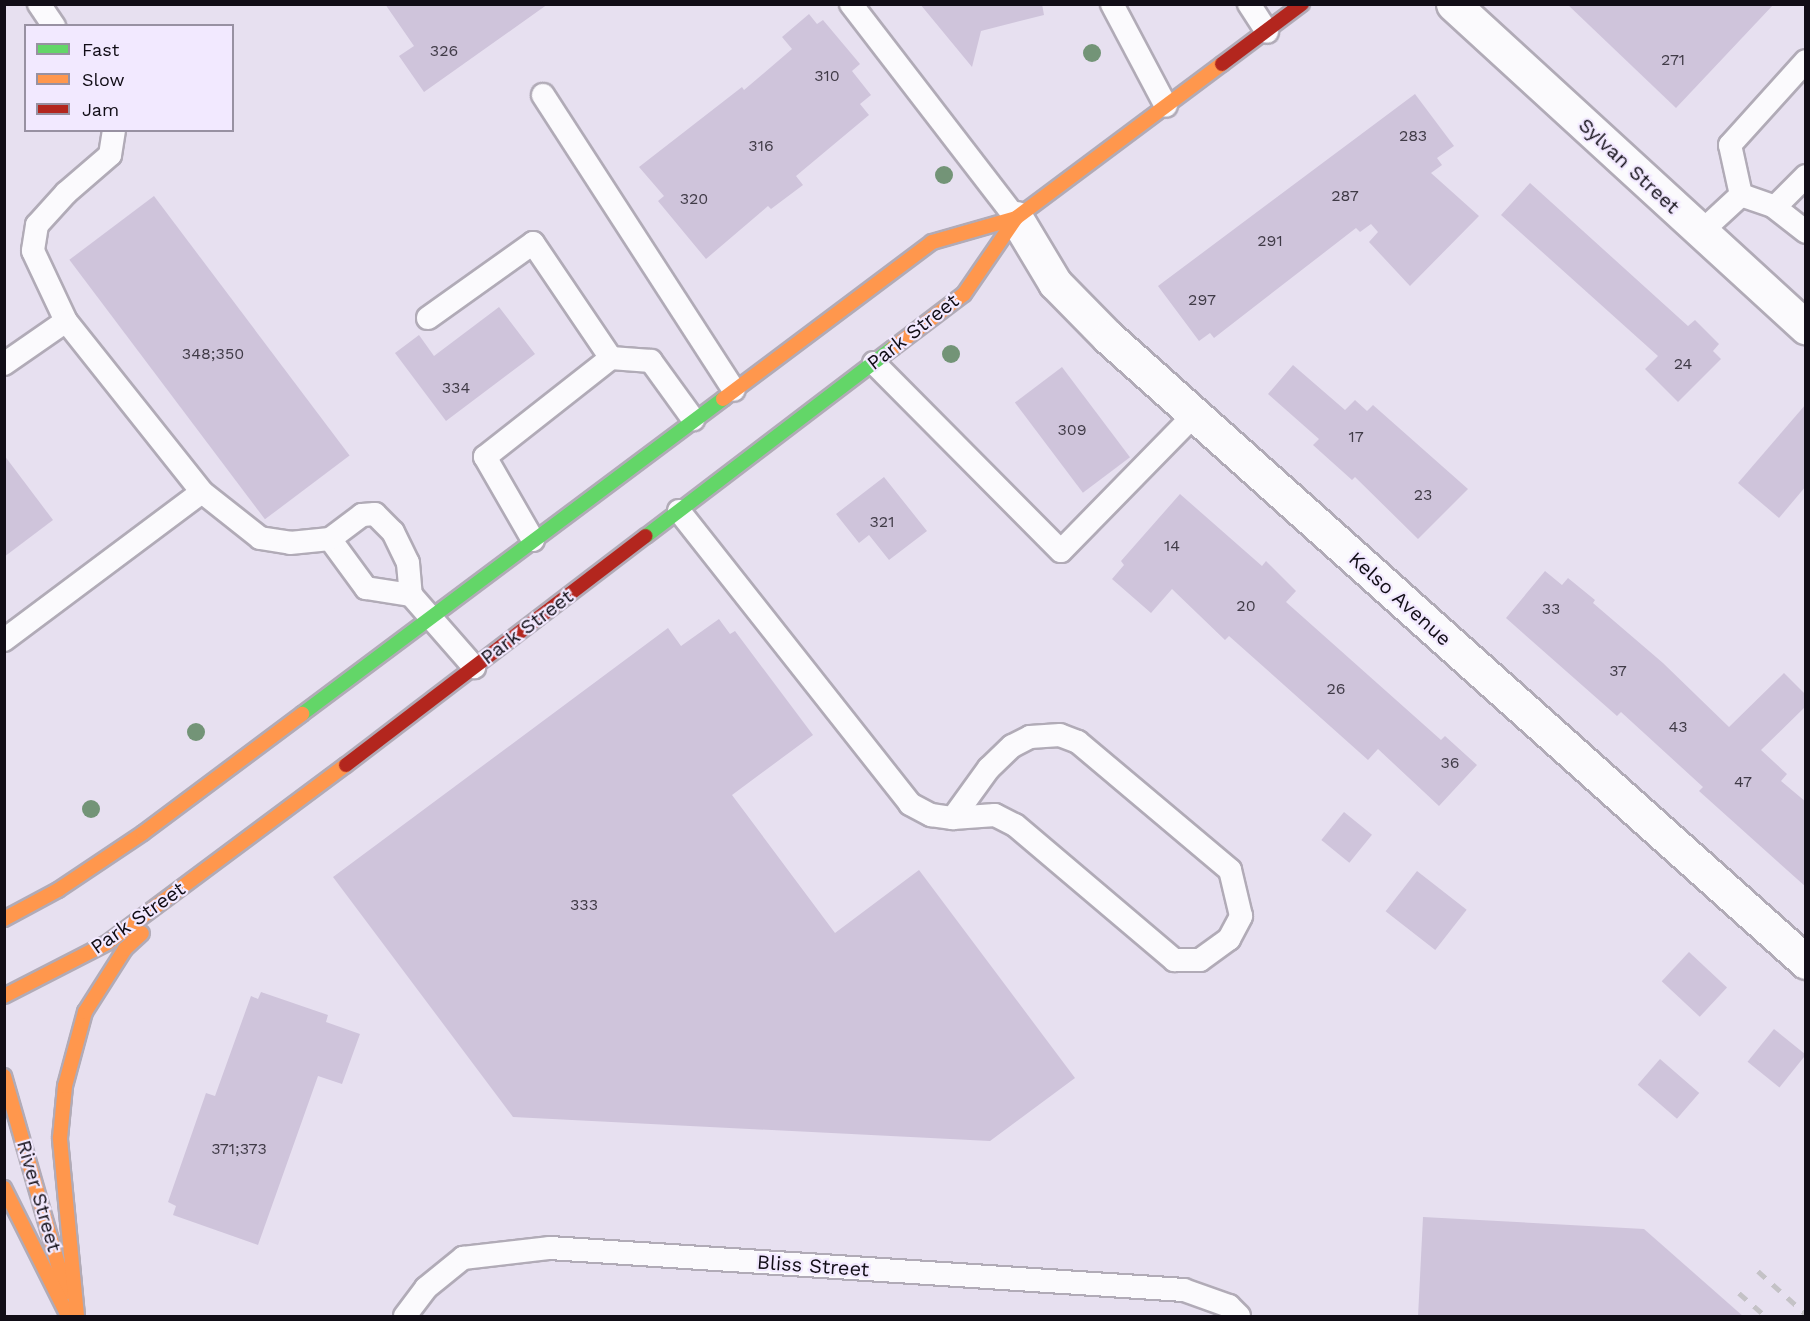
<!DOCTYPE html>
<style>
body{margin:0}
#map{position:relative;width:1810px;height:1321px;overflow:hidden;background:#e7e0f0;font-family:"Work Sans",sans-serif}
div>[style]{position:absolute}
.building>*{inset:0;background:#cfc4db;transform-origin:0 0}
.roads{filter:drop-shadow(2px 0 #b1abb7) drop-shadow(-2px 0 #b1abb7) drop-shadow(0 2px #b1abb7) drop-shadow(0 -2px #b1abb7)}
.lane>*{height:22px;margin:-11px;padding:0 11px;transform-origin:11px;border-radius:11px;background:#fbfafd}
.street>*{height:33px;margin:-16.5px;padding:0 16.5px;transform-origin:16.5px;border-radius:16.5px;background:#fbfafd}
.fast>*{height:14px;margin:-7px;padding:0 7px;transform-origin:7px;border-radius:7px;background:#63d668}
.slow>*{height:14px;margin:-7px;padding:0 7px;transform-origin:7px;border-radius:7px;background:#ff974d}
.jam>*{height:14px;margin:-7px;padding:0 7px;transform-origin:7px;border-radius:7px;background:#b3261e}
.rail>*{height:4.5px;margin-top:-2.25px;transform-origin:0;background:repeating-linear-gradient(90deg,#c4c2c6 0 10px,transparent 0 20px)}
.trees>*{width:18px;height:18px;margin:-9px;border-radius:50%;background:#739477}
span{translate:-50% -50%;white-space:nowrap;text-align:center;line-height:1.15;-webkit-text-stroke:4.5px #f2e9ff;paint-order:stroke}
.number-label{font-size:16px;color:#403b47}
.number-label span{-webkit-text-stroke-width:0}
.street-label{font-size:20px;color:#110d16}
.frame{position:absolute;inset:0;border:6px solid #110d16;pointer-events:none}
.legend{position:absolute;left:24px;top:24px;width:210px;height:108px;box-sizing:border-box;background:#f2e9ff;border:2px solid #9891a2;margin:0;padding:8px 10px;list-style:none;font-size:18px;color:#110d16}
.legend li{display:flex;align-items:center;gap:12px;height:30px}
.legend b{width:30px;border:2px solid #9891a2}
</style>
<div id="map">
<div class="building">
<i style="clip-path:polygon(385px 4px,548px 4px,424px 92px,399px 56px,414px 46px)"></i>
<i style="clip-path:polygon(920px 4px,1042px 4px,1044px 15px,981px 31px,972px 67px)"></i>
<i style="clip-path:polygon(1567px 4px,1774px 4px,1676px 108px)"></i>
<i style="clip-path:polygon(809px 14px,817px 24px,823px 20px,860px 64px,852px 71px,871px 95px,860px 104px,869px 115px,796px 176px,803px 185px,771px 209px,768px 206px,706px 259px,658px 201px,664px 196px,639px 167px,742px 87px,744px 90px,792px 49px,782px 37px)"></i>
<i style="clip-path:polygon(1415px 94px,1454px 146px,1437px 158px,1442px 165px,1431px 173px,1479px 216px,1410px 286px,1369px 242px,1378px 232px,1371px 224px,1360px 232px,1356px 228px,1214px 338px,1210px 333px,1199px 341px,1158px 286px)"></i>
<i style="clip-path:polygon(1530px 183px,1688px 326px,1695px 320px,1719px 344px,1713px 351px,1721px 359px,1678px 402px,1645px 369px,1658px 356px,1501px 215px)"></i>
<i style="left:154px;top:196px;width:325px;height:106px;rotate:53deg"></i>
<i style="clip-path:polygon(499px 307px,535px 354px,446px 421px,395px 353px,419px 335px,434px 356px)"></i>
<i style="clip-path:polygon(1293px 365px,1345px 410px,1355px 400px,1367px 411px,1373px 405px,1468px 489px,1418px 539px,1355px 477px,1352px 480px,1313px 445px,1319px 439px,1268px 394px)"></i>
<i style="left:1062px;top:367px;width:113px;height:59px;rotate:53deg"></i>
<i style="clip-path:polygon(1806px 404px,1806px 486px,1779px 518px,1738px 483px)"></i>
<i style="clip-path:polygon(4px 455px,53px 520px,4px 557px)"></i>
<i style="clip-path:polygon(884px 477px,927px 531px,889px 560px,869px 535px,859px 543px,836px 514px)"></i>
<i style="clip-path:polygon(1180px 494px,1262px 566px,1266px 561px,1296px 591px,1286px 602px,1441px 740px,1445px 736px,1477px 765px,1439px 806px,1378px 749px,1368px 760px,1229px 636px,1225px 640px,1172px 589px,1151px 613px,1112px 579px,1124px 565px,1121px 561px)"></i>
<i style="clip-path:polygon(1545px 571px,1562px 585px,1568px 578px,1595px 600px,1593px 603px,1663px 663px,1729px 727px,1784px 673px,1806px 695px,1806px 706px,1761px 750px,1787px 774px,1781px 781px,1806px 802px,1806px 887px,1699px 791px,1703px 787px,1621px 712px,1617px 716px,1506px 618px)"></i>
<i style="clip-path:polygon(719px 619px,730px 634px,735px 631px,813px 735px,732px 795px,835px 933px,919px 870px,1075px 1078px,990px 1141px,513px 1117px,333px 877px,668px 628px,681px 646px)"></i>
<i style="left:1344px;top:812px;width:36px;height:36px;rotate:39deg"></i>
<i style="left:1417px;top:871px;width:63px;height:51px;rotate:38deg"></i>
<i style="left:1689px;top:952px;width:52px;height:40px;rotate:43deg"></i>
<i style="clip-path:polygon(261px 992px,328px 1015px,326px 1022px,360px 1034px,342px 1084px,318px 1076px,258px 1245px,173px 1215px,176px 1206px,168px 1202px,206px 1093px,215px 1096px,251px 996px,258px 999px)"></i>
<i style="left:1774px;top:1029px;width:41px;height:42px;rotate:39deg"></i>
<i style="left:1660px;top:1059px;width:52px;height:34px;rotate:41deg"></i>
<i style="clip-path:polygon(1423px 1217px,1644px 1229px,1744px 1317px,1418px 1317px)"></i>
</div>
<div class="roads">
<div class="lane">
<i style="left:39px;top:4px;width:27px;rotate:56deg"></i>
<i style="left:851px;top:4px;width:270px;rotate:52.4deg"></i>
<i style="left:1112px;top:4px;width:115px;rotate:62.1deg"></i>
<i style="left:1249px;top:4px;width:33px;rotate:57deg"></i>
<i style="left:543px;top:95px;width:351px;rotate:57.1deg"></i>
<i style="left:114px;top:130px;width:25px;rotate:99deg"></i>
<i style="left:110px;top:155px;width:58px;rotate:139.2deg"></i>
<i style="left:66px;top:193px;width:43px;rotate:132.2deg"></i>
<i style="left:37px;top:225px;width:26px;rotate:99deg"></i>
<i style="left:33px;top:251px;width:77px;rotate:64.8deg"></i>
<i style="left:66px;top:321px;width:218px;rotate:51.5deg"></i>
<i style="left:1741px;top:195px;width:51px;rotate:-102.4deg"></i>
<i style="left:1730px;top:145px;width:113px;rotate:-47.9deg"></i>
<i style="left:1741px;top:195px;width:34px;rotate:19deg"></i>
<i style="left:1773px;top:206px;width:42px;rotate:38.2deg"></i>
<i style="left:1775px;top:207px;width:44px;rotate:-45deg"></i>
<i style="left:1701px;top:232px;width:54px;rotate:-42.8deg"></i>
<i style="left:428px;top:318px;width:129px;rotate:-35.5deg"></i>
<i style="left:533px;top:243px;width:139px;rotate:55.9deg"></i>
<i style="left:611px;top:358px;width:40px;rotate:4.3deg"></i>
<i style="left:651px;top:361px;width:72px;rotate:54.1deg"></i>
<i style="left:874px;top:363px;width:265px;rotate:45.2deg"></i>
<i style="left:1061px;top:551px;width:192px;rotate:-45.6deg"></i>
<i style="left:4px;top:364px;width:75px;rotate:-34.7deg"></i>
<i style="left:679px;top:511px;width:373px;rotate:51.7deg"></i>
<i style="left:910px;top:804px;width:24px;rotate:28deg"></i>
<i style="left:931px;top:815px;width:22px;rotate:8deg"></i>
<i style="left:953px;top:818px;width:42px;rotate:-4.1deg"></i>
<i style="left:995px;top:815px;width:22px;rotate:27deg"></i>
<i style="left:1015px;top:825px;width:209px;rotate:40.3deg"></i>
<i style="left:1174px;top:960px;width:26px"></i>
<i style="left:1200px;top:960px;width:36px;rotate:-36deg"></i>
<i style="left:1229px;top:939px;width:26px;rotate:-62deg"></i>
<i style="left:1241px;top:916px;width:47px;rotate:-103.4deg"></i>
<i style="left:1230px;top:870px;width:199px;rotate:-139.9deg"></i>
<i style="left:1078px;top:742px;width:19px;rotate:-159deg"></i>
<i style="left:1060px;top:735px;width:30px;rotate:176deg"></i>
<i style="left:1030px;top:737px;width:20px;rotate:153deg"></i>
<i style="left:1012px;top:746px;width:32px;rotate:136deg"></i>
<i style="left:989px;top:768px;width:62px;rotate:125.8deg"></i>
<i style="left:330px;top:539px;width:61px;rotate:53.7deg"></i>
<i style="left:366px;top:588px;width:46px;rotate:8.8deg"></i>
<i style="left:411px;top:595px;width:96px;rotate:48.8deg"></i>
<i style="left:533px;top:540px;width:96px;rotate:-120deg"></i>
<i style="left:485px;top:457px;width:160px;rotate:-38.2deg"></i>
<i style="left:4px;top:640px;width:247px;rotate:-36.8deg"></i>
<i style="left:202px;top:492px;width:74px;rotate:38.4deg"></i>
<i style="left:260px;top:538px;width:30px;rotate:9deg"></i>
<i style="left:290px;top:543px;width:40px;rotate:-5.7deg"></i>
<i style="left:330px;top:539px;width:40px;rotate:-37deg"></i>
<i style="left:362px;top:515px;width:13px;rotate:-4deg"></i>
<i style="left:375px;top:514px;width:25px;rotate:45deg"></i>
<i style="left:393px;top:532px;width:34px;rotate:64deg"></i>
<i style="left:408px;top:563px;width:32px;rotate:85deg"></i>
<i style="left:405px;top:1316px;width:35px;rotate:-53deg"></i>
<i style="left:426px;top:1288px;width:48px;rotate:-39deg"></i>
<i style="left:463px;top:1258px;width:88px;rotate:-6.6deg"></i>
<i style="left:550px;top:1248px;width:635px;rotate:3.79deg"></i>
<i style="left:1184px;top:1290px;width:48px;rotate:19.6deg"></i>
<i style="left:1229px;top:1306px;width:14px;rotate:45deg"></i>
</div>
<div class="street">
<i style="left:1453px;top:4px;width:479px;rotate:42.5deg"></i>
<i style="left:1016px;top:218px;width:76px;rotate:59deg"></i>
<i style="left:1055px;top:283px;width:76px;rotate:45.5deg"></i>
<i style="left:1108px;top:337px;width:937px;rotate:41.84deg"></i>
</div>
<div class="fast">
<i style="left:646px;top:536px;width:310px;rotate:-37.3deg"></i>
<i style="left:302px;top:714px;width:526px;rotate:-36.8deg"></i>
</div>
<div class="slow">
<i style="left:893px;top:348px;width:89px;rotate:-37.3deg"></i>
<i style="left:964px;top:294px;width:92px;rotate:-55.6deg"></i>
<i style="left:1016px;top:218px;width:257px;rotate:-36.8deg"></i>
<i style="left:723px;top:399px;width:261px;rotate:-36.9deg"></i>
<i style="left:932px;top:242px;width:87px;rotate:-15.9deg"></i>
<i style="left:4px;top:919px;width:61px;rotate:-28.2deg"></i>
<i style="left:58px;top:890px;width:102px;rotate:-33.8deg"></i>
<i style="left:143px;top:833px;width:199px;rotate:-36.8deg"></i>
<i style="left:4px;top:996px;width:116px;rotate:-27.2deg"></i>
<i style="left:107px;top:943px;width:298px;rotate:-36.7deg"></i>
<i style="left:4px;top:1076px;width:225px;rotate:74deg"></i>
<i style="left:4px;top:1188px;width:143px;rotate:63.4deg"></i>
<i style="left:77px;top:1316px;width:179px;rotate:-95.5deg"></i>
<i style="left:60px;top:1138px;width:52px;rotate:-84.5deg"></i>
<i style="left:65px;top:1086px;width:77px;rotate:-74.9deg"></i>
<i style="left:85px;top:1012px;width:75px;rotate:-57.6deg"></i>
<i style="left:125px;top:949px;width:23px;rotate:-43deg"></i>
</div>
<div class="jam">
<i style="left:1222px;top:64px;width:100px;rotate:-36.9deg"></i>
<i style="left:346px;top:765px;width:377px;rotate:-37.4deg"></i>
</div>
</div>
<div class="rail">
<i style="left:1758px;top:1271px;width:64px;rotate:41.9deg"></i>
<i style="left:1739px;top:1293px;width:35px;rotate:41deg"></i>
</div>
<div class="trees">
<i style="left:1092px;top:53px"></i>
<i style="left:944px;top:175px"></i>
<i style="left:951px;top:354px"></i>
<i style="left:196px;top:732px"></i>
<i style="left:91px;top:809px"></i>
</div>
<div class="number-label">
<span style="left:444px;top:51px">326</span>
<span style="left:1673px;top:60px">271</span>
<span style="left:827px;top:76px">310</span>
<span style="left:1413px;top:136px">283</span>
<span style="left:761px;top:146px">316</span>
<span style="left:1345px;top:196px">287</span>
<span style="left:694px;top:199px">320</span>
<span style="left:1270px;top:241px">291</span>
<span style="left:1202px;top:300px">297</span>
<span style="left:213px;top:354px">348;350</span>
<span style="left:1683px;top:364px">24</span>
<span style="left:456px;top:388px">334</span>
<span style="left:1072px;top:430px">309</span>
<span style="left:1356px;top:437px">17</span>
<span style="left:1423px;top:495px">23</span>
<span style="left:882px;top:522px">321</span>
<span style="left:1172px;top:546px">14</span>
<span style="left:1246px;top:606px">20</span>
<span style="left:1551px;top:609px">33</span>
<span style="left:1618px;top:671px">37</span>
<span style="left:1336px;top:689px">26</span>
<span style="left:1678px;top:727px">43</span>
<span style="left:1450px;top:763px">36</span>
<span style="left:1743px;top:782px">47</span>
<span style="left:584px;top:905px">333</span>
<span style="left:239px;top:1149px">371;373</span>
</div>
<div class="street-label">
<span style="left:1629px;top:166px;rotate:43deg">Sylvan Street</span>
<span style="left:913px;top:332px;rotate:-38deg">Park Street</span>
<span style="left:1400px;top:599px;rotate:42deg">Kelso Avenue</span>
<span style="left:527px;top:627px;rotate:-37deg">Park Street</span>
<span style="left:138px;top:918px;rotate:-35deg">Park Street</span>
<span style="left:39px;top:1196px;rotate:74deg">River Street</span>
<span style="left:813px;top:1266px;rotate:4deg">Bliss Street</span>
</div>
<div class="frame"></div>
<ul class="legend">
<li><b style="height:8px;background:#63d668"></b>Fast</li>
<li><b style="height:8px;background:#ff974d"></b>Slow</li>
<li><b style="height:8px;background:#b3261e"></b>Jam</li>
</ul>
</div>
